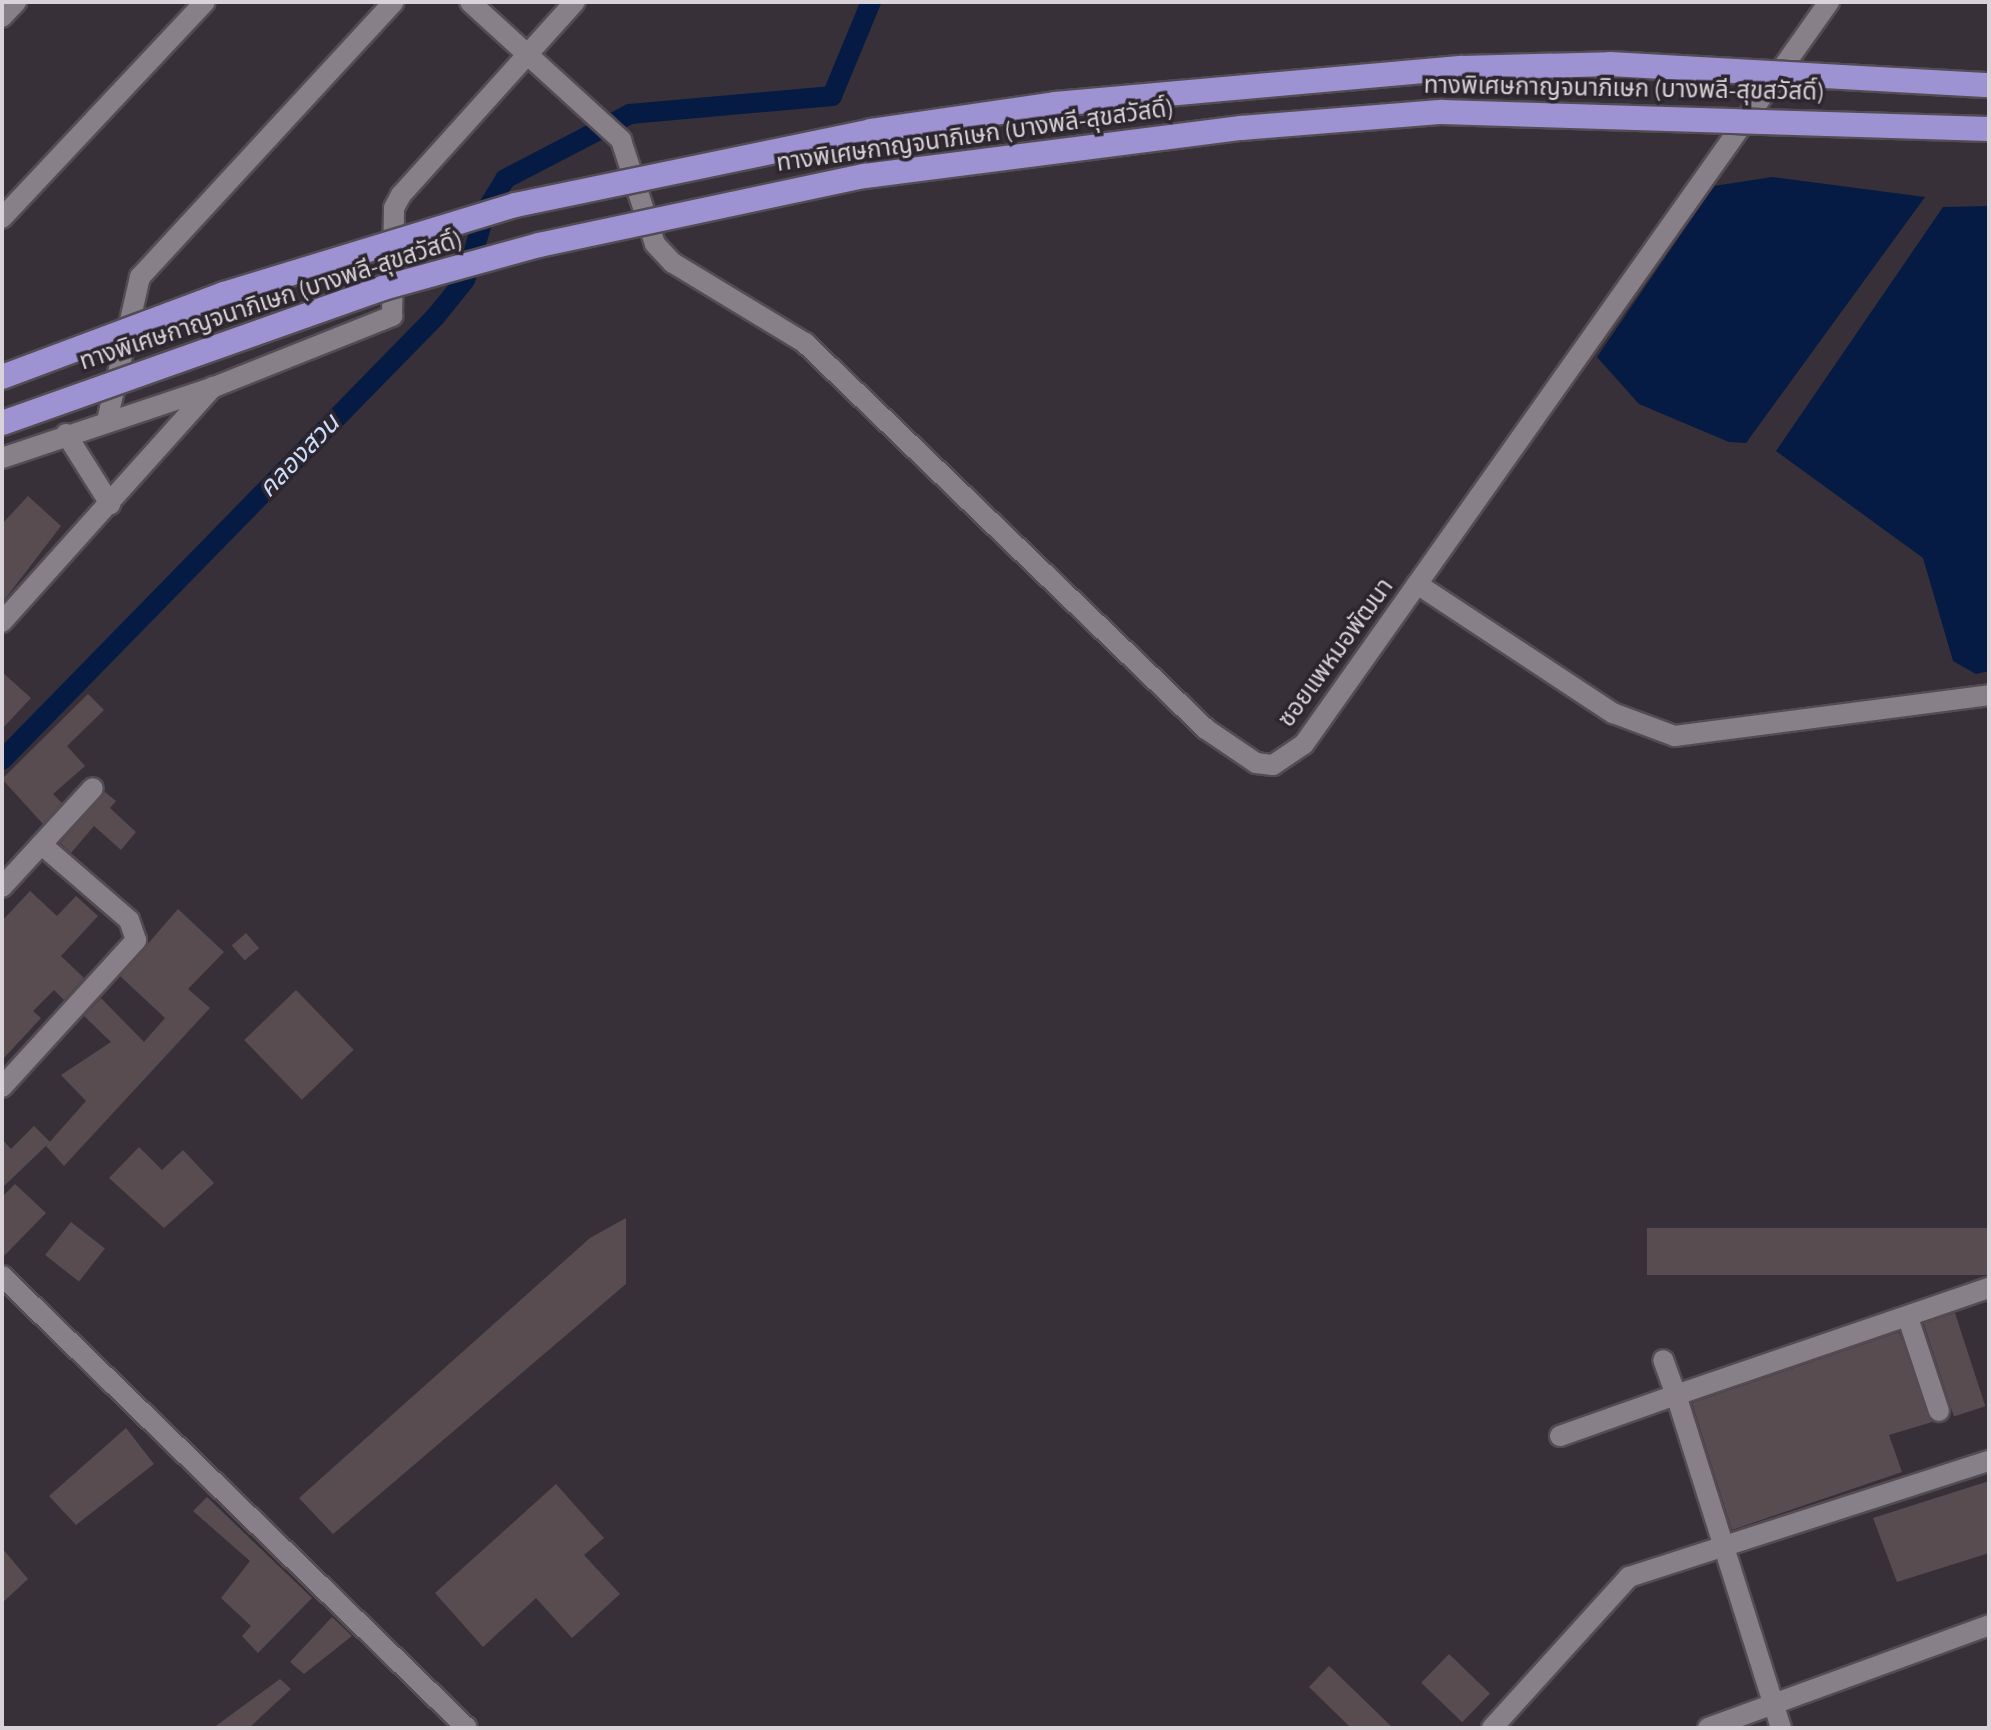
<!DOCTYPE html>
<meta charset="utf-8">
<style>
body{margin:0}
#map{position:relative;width:1991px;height:1730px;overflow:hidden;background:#373038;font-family:"Source Sans 3","Noto Sans Thai",sans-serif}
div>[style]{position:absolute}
.water>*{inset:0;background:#051b44}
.canal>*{height:20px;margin:-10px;padding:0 10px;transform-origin:10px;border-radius:10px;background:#051b44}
.building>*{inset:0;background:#584c50;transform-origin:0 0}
.roads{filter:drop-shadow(2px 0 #534c53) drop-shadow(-2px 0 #534c53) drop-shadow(0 2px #534c53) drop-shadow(0 -2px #534c53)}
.minor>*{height:20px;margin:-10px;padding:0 10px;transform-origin:10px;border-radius:10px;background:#888089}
.bridges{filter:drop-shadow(2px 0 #534c53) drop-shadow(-2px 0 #534c53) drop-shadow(0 2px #534c53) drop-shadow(0 -2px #534c53)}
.highway-bridge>*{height:24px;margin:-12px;padding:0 12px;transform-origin:12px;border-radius:12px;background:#9e93d2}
span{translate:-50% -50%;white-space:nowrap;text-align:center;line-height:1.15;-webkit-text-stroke:7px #2d262e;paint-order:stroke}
.street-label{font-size:24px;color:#d8d3d8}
.water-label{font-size:26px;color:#cbddfa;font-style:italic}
.frame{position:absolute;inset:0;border:4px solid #d8d3d8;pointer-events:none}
</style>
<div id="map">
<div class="water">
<i style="clip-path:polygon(1772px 177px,1925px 197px,1746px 443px,1729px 442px,1639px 404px,1597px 357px,1714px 186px)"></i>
<i style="clip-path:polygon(1989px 206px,1989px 671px,1976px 674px,1953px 661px,1923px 558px,1776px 451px,1943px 207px)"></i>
</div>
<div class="canal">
<i style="left:2px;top:760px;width:621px;rotate:-45.65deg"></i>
<i style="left:436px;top:316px;width:46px;rotate:-51.1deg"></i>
<i style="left:465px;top:280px;width:73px;rotate:-73.3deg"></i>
<i style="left:486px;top:210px;width:36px;rotate:-58deg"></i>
<i style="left:505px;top:179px;width:141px;rotate:-27.5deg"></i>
<i style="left:630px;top:114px;width:203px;rotate:-5.1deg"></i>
<i style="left:832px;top:96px;width:102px;rotate:-67.5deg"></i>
</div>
<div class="building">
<i style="clip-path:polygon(28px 496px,61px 526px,2px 603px,2px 524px)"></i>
<i style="clip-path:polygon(2px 672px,31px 698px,2px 729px)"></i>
<i style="clip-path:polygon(88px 694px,104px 710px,67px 746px,85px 766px,53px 794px,62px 803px,43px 824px,2px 779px)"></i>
<i style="clip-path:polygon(105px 792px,116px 801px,110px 808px,136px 832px,121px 850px,94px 826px,71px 853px,60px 843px)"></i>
<i style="clip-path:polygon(30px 891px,57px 916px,76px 896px,98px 916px,61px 956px,84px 978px,64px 1000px,54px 990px,33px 1011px,41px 1018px,2px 1060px,2px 921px)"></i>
<i style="clip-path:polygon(178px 909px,224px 952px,188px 989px,210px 1008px,64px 1166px,46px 1146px,86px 1101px,61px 1075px,111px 1042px,84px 1016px,101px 998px,144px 1042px,165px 1018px,120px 976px)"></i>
<i style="left:246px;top:933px;width:20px;height:19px;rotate:49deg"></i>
<i style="left:296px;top:990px;width:83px;height:72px;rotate:46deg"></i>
<i style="clip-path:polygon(34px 1126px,50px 1142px,2px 1188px,2px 1139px,11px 1149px)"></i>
<i style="clip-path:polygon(139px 1147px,162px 1170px,183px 1150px,214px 1183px,164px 1228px,109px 1178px)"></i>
<i style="clip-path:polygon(15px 1184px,46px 1213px,2px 1258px,2px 1197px)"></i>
<i style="clip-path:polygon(626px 1218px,626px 1284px,333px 1534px,299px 1498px,590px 1238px)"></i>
<i style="left:71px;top:1222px;width:43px;height:42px;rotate:38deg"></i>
<i style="left:1989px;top:1228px;width:47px;height:342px;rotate:90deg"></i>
<i style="left:1955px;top:1313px;width:98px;height:33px;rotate:72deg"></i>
<i style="clip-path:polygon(1899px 1332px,1932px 1422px,1889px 1435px,1902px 1472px,1732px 1530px,1692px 1403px)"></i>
<i style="clip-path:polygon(126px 1428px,154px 1464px,76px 1525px,49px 1496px)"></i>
<i style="clip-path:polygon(1989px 1481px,1989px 1553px,1897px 1582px,1873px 1518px)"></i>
<i style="clip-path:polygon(556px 1484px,604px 1538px,584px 1555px,620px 1594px,572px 1638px,536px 1598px,483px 1647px,435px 1593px)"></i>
<i style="clip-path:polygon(207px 1497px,312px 1598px,258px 1653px,242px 1636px,251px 1626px,221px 1598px,250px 1561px,193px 1511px)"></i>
<i style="clip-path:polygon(2px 1548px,28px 1579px,2px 1603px)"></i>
<i style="clip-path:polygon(332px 1617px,352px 1636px,304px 1674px,290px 1662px)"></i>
<i style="left:1449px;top:1654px;width:57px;height:40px;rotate:44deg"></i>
<i style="clip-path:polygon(1329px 1666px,1393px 1728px,1351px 1728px,1309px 1687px)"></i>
<i style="clip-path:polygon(280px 1679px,291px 1689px,249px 1728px,213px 1728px)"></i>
</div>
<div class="roads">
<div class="minor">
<i style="left:470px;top:2px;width:205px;rotate:42.4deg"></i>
<i style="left:621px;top:140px;width:109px;rotate:71.9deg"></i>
<i style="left:655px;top:244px;width:26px;rotate:47deg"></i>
<i style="left:673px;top:263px;width:154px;rotate:31.2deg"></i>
<i style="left:805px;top:343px;width:557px;rotate:43.91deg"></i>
<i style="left:1206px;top:729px;width:60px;rotate:34.2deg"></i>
<i style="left:1256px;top:763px;width:17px;rotate:7deg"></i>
<i style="left:1273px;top:765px;width:37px;rotate:-34deg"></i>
<i style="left:1304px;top:744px;width:909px;rotate:-54.72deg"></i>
<i style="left:2px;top:17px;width:21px;rotate:-47deg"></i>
<i style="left:2px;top:218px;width:296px;rotate:-46.8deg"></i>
<i style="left:107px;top:421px;width:148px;rotate:-77.1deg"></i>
<i style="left:140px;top:277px;width:374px;rotate:-47.3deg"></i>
<i style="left:66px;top:434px;width:83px;rotate:57.8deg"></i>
<i style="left:2px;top:458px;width:224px;rotate:-18.5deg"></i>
<i style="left:214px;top:387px;width:192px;rotate:-21.7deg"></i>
<i style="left:392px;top:316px;width:108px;rotate:-88.9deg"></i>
<i style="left:394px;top:208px;width:15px;rotate:-62deg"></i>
<i style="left:401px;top:195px;width:260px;rotate:-48deg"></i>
<i style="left:1417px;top:584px;width:235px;rotate:33.4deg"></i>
<i style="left:1613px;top:713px;width:66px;rotate:20.4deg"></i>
<i style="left:1675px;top:736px;width:317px;rotate:-7.4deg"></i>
<i style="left:2px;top:622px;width:316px;rotate:-48.1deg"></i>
<i style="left:2px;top:887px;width:134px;rotate:-47.4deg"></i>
<i style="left:2px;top:1087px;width:199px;rotate:-47.6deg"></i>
<i style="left:136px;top:940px;width:21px;rotate:-109deg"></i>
<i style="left:129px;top:920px;width:116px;rotate:-139.2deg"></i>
<i style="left:2px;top:1276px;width:648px;rotate:44.19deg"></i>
<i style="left:1908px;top:1318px;width:98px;rotate:71.6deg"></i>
<i style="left:1560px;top:1436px;width:123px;rotate:-19.5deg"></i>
<i style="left:1676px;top:1395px;width:37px;rotate:-110deg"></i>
<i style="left:1492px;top:1728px;width:204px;rotate:-47.8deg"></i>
<i style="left:1629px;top:1577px;width:378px;rotate:-17.9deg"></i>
<i style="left:1708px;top:1728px;width:299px;rotate:-20.1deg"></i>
<i style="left:1781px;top:1728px;width:349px;rotate:-107.5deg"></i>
<i style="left:1676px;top:1395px;width:331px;rotate:-18.9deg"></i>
</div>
</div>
<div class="bridges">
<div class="highway-bridge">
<i style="left:2px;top:377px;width:237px;rotate:-20.5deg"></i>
<i style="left:224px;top:294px;width:304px;rotate:-17deg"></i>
<i style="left:515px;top:205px;width:364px;rotate:-11.7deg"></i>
<i style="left:871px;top:131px;width:186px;rotate:-8.3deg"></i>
<i style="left:1055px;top:104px;width:409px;rotate:-5.1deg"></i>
<i style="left:1462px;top:68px;width:148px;rotate:-1.5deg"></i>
<i style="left:1610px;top:64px;width:380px;rotate:3.2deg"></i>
<i style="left:2px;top:423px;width:404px;rotate:-19.5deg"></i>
<i style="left:383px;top:288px;width:162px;rotate:-15.4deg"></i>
<i style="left:539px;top:245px;width:333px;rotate:-12deg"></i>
<i style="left:865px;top:176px;width:379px;rotate:-7.3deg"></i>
<i style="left:1241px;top:128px;width:202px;rotate:-4.6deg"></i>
<i style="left:1442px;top:112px;width:547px;rotate:1.78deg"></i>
</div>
</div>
<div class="street-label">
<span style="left:1624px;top:89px;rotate:1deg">ทางพิเศษกาญจนาภิเษก (บางพลี-สุขสวัสดิ์)</span>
<span style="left:975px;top:136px;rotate:-8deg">ทางพิเศษกาญจนาภิเษก (บางพลี-สุขสวัสดิ์)</span>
<span style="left:271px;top:301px;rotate:-18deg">ทางพิเศษกาญจนาภิเษก (บางพลี-สุขสวัสดิ์)</span>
<span style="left:1336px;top:653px;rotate:-54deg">ซอยแพหมอพัฒนา</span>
</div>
<div class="water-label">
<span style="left:299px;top:456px;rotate:-46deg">คลองสวน</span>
</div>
<div class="frame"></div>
</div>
